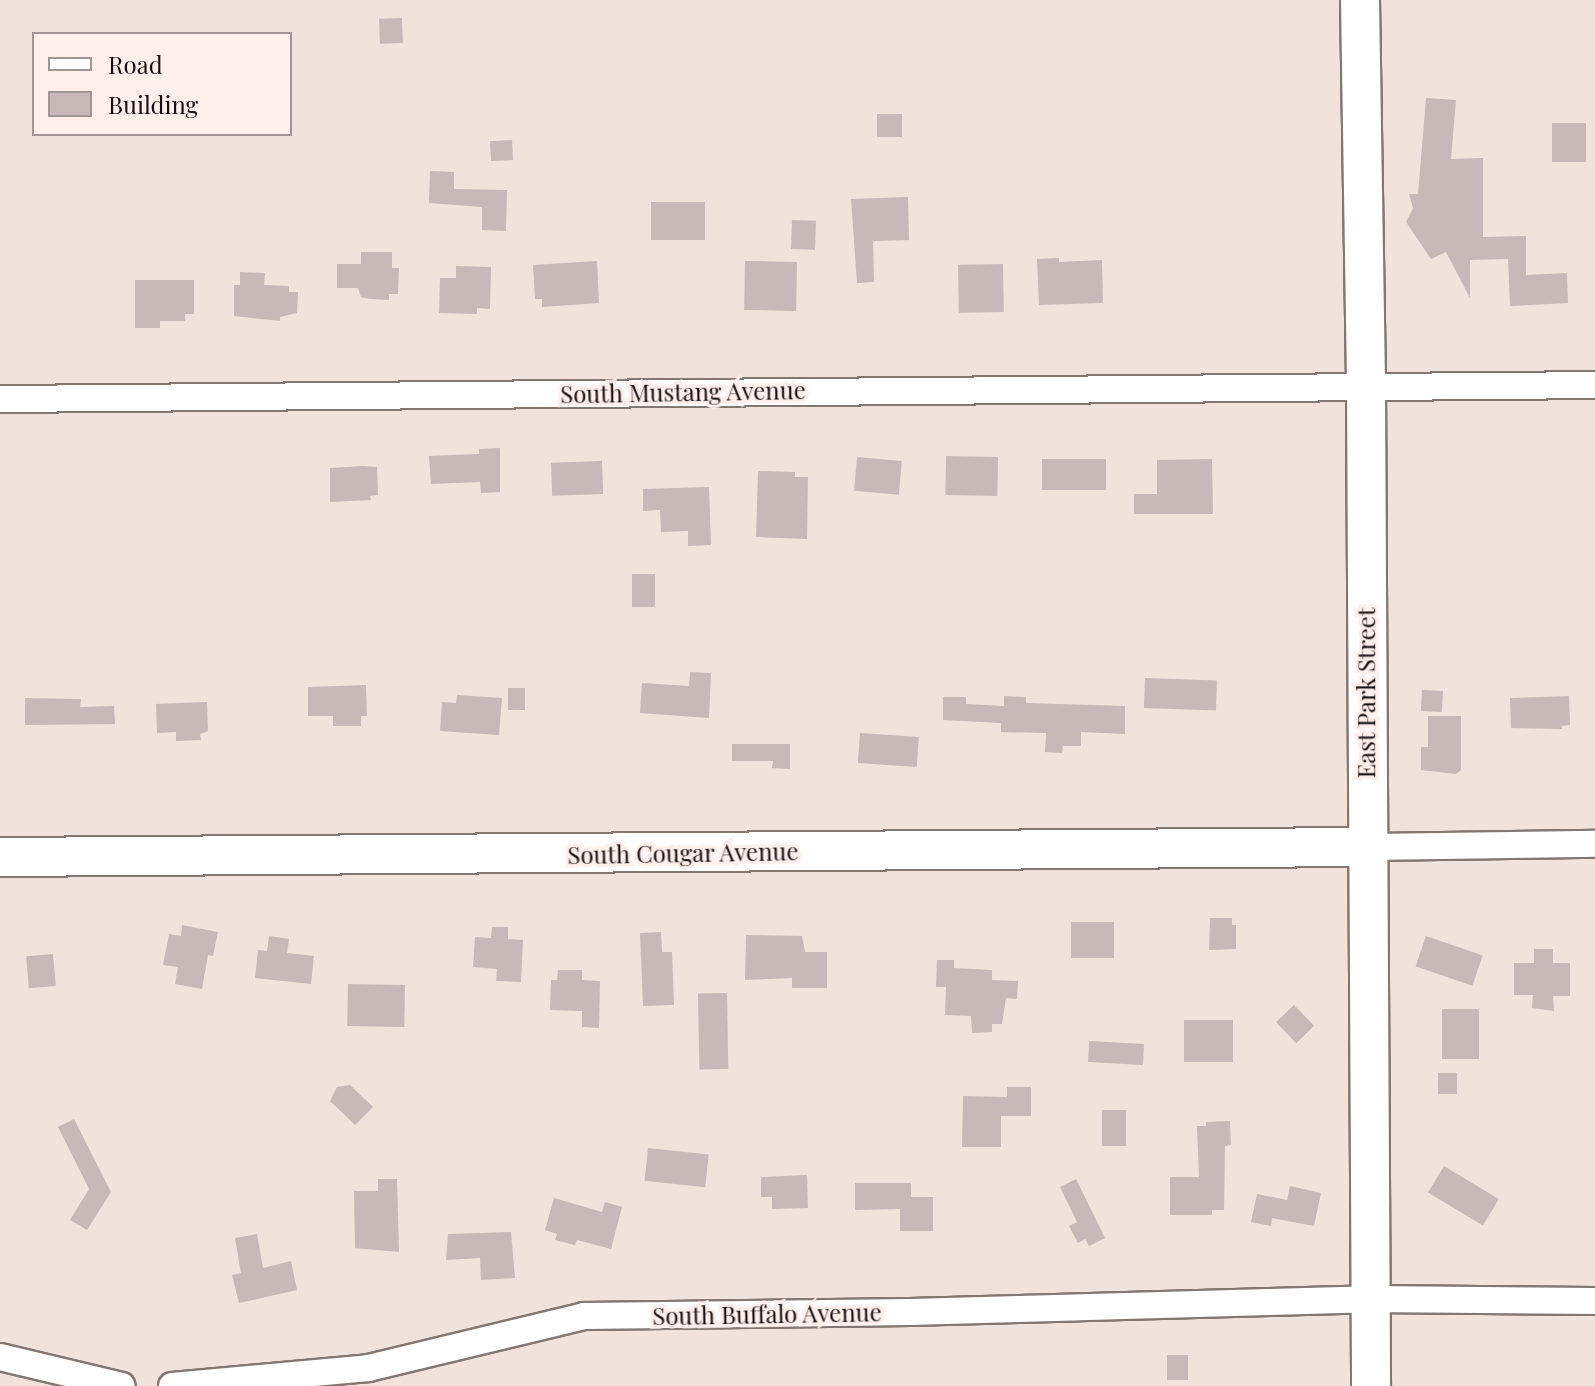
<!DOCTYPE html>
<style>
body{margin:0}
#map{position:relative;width:1595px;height:1386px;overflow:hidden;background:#f1e2dc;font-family:"Playfair Display",serif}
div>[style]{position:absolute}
.building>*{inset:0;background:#c8b8b7;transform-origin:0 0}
.roads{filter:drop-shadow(2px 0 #847772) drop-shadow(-2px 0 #847772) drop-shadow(0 2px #847772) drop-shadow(0 -2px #847772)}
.street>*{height:26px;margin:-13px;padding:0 13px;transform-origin:13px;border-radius:13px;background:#fff}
.secondary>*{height:38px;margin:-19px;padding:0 19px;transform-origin:19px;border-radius:19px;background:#fff}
span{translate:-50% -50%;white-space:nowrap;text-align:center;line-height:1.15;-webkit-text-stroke:7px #feefea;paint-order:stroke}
.street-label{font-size:24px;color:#161110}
.legend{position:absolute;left:32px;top:32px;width:260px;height:104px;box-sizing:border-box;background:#feefea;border:2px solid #a19693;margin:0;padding:10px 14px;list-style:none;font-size:24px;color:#161110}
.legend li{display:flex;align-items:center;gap:16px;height:40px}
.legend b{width:40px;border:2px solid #a19693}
</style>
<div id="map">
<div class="building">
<i style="left:402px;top:18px;width:25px;height:23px;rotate:88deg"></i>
<i style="clip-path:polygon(1426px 98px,1456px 100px,1451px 159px,1483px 158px,1483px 237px,1526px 236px,1526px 275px,1567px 273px,1568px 303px,1510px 306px,1508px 259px,1470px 260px,1470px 298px,1446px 252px,1431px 259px,1406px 222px,1413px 208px,1409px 194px,1418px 194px)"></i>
<i style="left:877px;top:114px;width:25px;height:23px"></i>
<i style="left:1552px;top:123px;width:34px;height:39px"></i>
<i style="left:512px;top:140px;width:20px;height:22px;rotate:87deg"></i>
<i style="clip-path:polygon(430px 171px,454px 172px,454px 189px,507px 190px,506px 231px,482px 230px,482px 207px,429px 203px)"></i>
<i style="clip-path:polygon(908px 197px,909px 240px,873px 241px,874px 282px,857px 283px,851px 199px)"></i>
<i style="left:651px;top:202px;width:54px;height:38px"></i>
<i style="left:792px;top:220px;width:24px;height:29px;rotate:2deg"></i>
<i style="clip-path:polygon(361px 252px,392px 252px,392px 268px,399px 268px,398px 294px,389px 294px,389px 300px,370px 299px,361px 297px,358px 288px,337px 288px,337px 264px,361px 264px)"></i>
<i style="clip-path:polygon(1059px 258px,1059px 262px,1102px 260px,1103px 303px,1039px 305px,1037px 259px)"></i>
<i style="clip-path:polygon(597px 261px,599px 303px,542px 307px,542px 299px,535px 299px,533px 265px)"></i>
<i style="left:745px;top:261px;width:52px;height:49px;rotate:1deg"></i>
<i style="left:1003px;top:264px;width:48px;height:45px;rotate:89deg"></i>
<i style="clip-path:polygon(456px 266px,491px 267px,490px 309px,477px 308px,477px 314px,439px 313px,440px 278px,456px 278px)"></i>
<i style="clip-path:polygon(240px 272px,265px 273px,264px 285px,289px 286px,289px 292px,298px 292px,297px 313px,280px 317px,280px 321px,234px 316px,234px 285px,240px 285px)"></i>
<i style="clip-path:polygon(135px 280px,194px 280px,194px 314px,185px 314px,185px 321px,160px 321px,160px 328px,135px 328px)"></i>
<i style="clip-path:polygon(500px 448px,500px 492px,481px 493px,480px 482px,431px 484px,429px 456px,479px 454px,479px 449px)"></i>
<i style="left:946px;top:456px;width:52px;height:39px;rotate:1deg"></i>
<i style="left:857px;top:457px;width:45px;height:34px;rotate:5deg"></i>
<i style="left:1042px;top:459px;width:64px;height:31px"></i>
<i style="clip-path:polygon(1212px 459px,1213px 514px,1134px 514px,1134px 494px,1157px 494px,1157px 460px)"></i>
<i style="left:602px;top:461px;width:33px;height:51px;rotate:88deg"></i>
<i style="clip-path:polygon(363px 466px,377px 467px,378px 495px,370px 496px,371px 500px,330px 502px,330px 468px)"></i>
<i style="clip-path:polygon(758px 471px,795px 472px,795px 477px,808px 477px,807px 539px,756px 537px)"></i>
<i style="clip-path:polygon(709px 487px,711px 545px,688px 546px,688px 531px,661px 532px,660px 510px,643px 511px,643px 489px)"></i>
<i style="left:632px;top:574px;width:23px;height:33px"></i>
<i style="clip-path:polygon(690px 672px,711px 673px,709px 718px,640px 713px,642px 683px,689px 686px)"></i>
<i style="left:1145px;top:678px;width:72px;height:30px;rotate:2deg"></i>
<i style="clip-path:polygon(366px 685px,367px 716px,361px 716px,361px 726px,333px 726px,333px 716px,308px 716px,308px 687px)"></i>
<i style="left:508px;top:688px;width:17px;height:22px"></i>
<i style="left:1422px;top:690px;width:21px;height:21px;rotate:3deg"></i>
<i style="clip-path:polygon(457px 695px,502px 698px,499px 735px,440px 731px,442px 702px,456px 703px)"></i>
<i style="clip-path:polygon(1004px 696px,1026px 697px,1026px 703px,1125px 706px,1125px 734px,1081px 732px,1081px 746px,1063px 746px,1062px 753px,1045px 752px,1046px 733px,1001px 732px,1001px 723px,943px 720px,943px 697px,966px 697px,966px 704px,1004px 706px)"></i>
<i style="clip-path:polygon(1569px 696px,1570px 725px,1562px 726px,1562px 729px,1511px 728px,1510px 698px)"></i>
<i style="clip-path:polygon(25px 698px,81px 699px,80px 707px,114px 706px,115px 724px,25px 725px)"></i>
<i style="clip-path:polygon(207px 702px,208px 731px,200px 734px,201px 740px,176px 741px,176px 732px,157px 733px,156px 704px)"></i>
<i style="clip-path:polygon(1428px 716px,1461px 716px,1461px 770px,1456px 774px,1421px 770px,1421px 747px,1428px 747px)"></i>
<i style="left:860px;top:733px;width:59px;height:30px;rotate:4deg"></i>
<i style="clip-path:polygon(732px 744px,790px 744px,790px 769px,772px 768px,773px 761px,732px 761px)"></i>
<i style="clip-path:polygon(1210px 918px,1232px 918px,1232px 925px,1236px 925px,1236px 949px,1209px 950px)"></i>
<i style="left:1071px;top:922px;width:43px;height:36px"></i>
<i style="clip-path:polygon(182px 925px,218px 932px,213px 956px,208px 955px,202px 989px,175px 984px,178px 967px,163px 965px,169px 934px,181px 936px)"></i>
<i style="clip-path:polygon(492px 927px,508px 927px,508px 939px,523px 940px,521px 982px,496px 981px,497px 969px,473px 967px,475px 937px,491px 938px)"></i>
<i style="clip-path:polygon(661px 932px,662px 952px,672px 952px,674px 1005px,643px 1006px,640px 933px)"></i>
<i style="clip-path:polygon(746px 935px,802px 936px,805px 952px,827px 952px,827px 988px,792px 988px,792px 978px,745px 980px)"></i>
<i style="clip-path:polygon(269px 936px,289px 939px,287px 953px,314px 956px,311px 984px,255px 978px,258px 950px,267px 951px)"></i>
<i style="left:1426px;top:936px;width:60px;height:32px;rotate:19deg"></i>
<i style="clip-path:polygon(1534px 949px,1553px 949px,1553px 963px,1570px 963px,1570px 996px,1553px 996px,1554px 1011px,1532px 1008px,1533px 995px,1514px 995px,1514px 963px,1534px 963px)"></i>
<i style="left:53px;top:954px;width:32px;height:27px;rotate:85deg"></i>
<i style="clip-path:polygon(937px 960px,954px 960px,954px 968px,992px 970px,992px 980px,1018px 981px,1017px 999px,1006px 998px,1002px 1024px,992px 1024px,992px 1032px,972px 1033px,971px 1016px,945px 1015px,946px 987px,936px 987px)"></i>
<i style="clip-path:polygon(558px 970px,582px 970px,582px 980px,600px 981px,599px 1028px,582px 1027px,582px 1011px,550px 1010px,551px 980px,557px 980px)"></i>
<i style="left:348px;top:984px;width:57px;height:42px;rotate:1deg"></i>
<i style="left:727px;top:993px;width:76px;height:29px;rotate:89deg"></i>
<i style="left:1294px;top:1005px;width:29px;height:25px;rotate:46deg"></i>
<i style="left:1442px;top:1009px;width:37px;height:50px"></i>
<i style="left:1233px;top:1020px;width:42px;height:49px;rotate:90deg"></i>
<i style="left:1144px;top:1044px;width:21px;height:55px;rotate:93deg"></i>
<i style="left:1438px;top:1073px;width:19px;height:21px"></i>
<i style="clip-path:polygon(350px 1085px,373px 1107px,355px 1125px,330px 1101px,337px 1087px)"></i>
<i style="clip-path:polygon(1007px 1087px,1031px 1087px,1031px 1116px,1001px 1116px,1001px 1147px,962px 1147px,963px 1096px,1007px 1097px)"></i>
<i style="left:1102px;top:1110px;width:24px;height:36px"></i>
<i style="clip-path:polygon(74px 1119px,111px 1192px,87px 1230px,70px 1220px,89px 1189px,58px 1127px)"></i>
<i style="clip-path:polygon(1230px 1121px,1231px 1145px,1225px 1146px,1224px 1210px,1212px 1210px,1212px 1215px,1170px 1215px,1170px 1177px,1199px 1177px,1197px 1126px,1206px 1126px,1206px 1122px)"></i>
<i style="left:648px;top:1148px;width:61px;height:33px;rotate:6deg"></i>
<i style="left:1444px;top:1166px;width:64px;height:31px;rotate:31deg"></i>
<i style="clip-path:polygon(807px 1175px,808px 1208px,772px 1209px,772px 1197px,761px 1197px,761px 1177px)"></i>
<i style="clip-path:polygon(378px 1179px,397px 1179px,399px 1252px,355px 1248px,354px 1191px,378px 1191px)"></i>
<i style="clip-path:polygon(1076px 1179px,1105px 1238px,1089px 1246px,1085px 1239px,1078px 1243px,1069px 1226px,1077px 1222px,1060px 1187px)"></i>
<i style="clip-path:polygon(855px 1183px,911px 1183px,911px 1197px,933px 1197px,933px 1231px,900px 1231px,900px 1209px,855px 1210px)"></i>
<i style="clip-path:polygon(1290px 1186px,1321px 1193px,1314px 1226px,1272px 1218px,1271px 1226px,1251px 1222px,1257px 1194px,1287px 1200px)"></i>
<i style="clip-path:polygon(554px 1198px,602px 1212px,605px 1202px,622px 1207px,611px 1249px,577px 1240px,575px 1245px,555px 1240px,557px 1234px,545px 1230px)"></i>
<i style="clip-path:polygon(511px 1232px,515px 1278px,481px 1280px,480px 1258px,446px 1260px,448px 1234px)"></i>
<i style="clip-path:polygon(257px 1234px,263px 1268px,291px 1261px,297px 1290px,239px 1303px,232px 1275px,241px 1273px,235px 1238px)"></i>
<i style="left:1167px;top:1355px;width:21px;height:25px"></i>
</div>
<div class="roads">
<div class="street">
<i style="left:0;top:399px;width:1595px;rotate:-0.5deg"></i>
<i style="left:1366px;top:847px;width:229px;rotate:-0.8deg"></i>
<i style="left:0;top:1357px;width:125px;rotate:13.4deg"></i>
<i style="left:172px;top:1386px;width:197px;rotate:-5.2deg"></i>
<i style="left:368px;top:1368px;width:222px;rotate:-13.5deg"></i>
<i style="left:584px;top:1316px;width:326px;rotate:-0.7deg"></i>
<i style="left:910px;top:1312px;width:459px;rotate:-1.6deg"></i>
<i style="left:1369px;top:1299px;width:226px;rotate:0.5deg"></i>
</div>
<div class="secondary">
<i style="left:1360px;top:0;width:385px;rotate:89.1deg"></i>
<i style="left:1366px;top:385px;width:1001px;rotate:89.71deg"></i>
<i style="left:0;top:857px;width:1366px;rotate:-0.42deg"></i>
</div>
</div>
<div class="street-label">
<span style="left:683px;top:392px;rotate:-1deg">South Mustang Avenue</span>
<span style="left:1366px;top:693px;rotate:-90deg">East Park Street</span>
<span style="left:683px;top:853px;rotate:-1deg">South Cougar Avenue</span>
<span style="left:767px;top:1314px;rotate:-1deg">South Buffalo Avenue</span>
</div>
<ul class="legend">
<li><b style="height:10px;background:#fff"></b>Road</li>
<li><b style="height:22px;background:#c8b8b7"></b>Building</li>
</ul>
</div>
